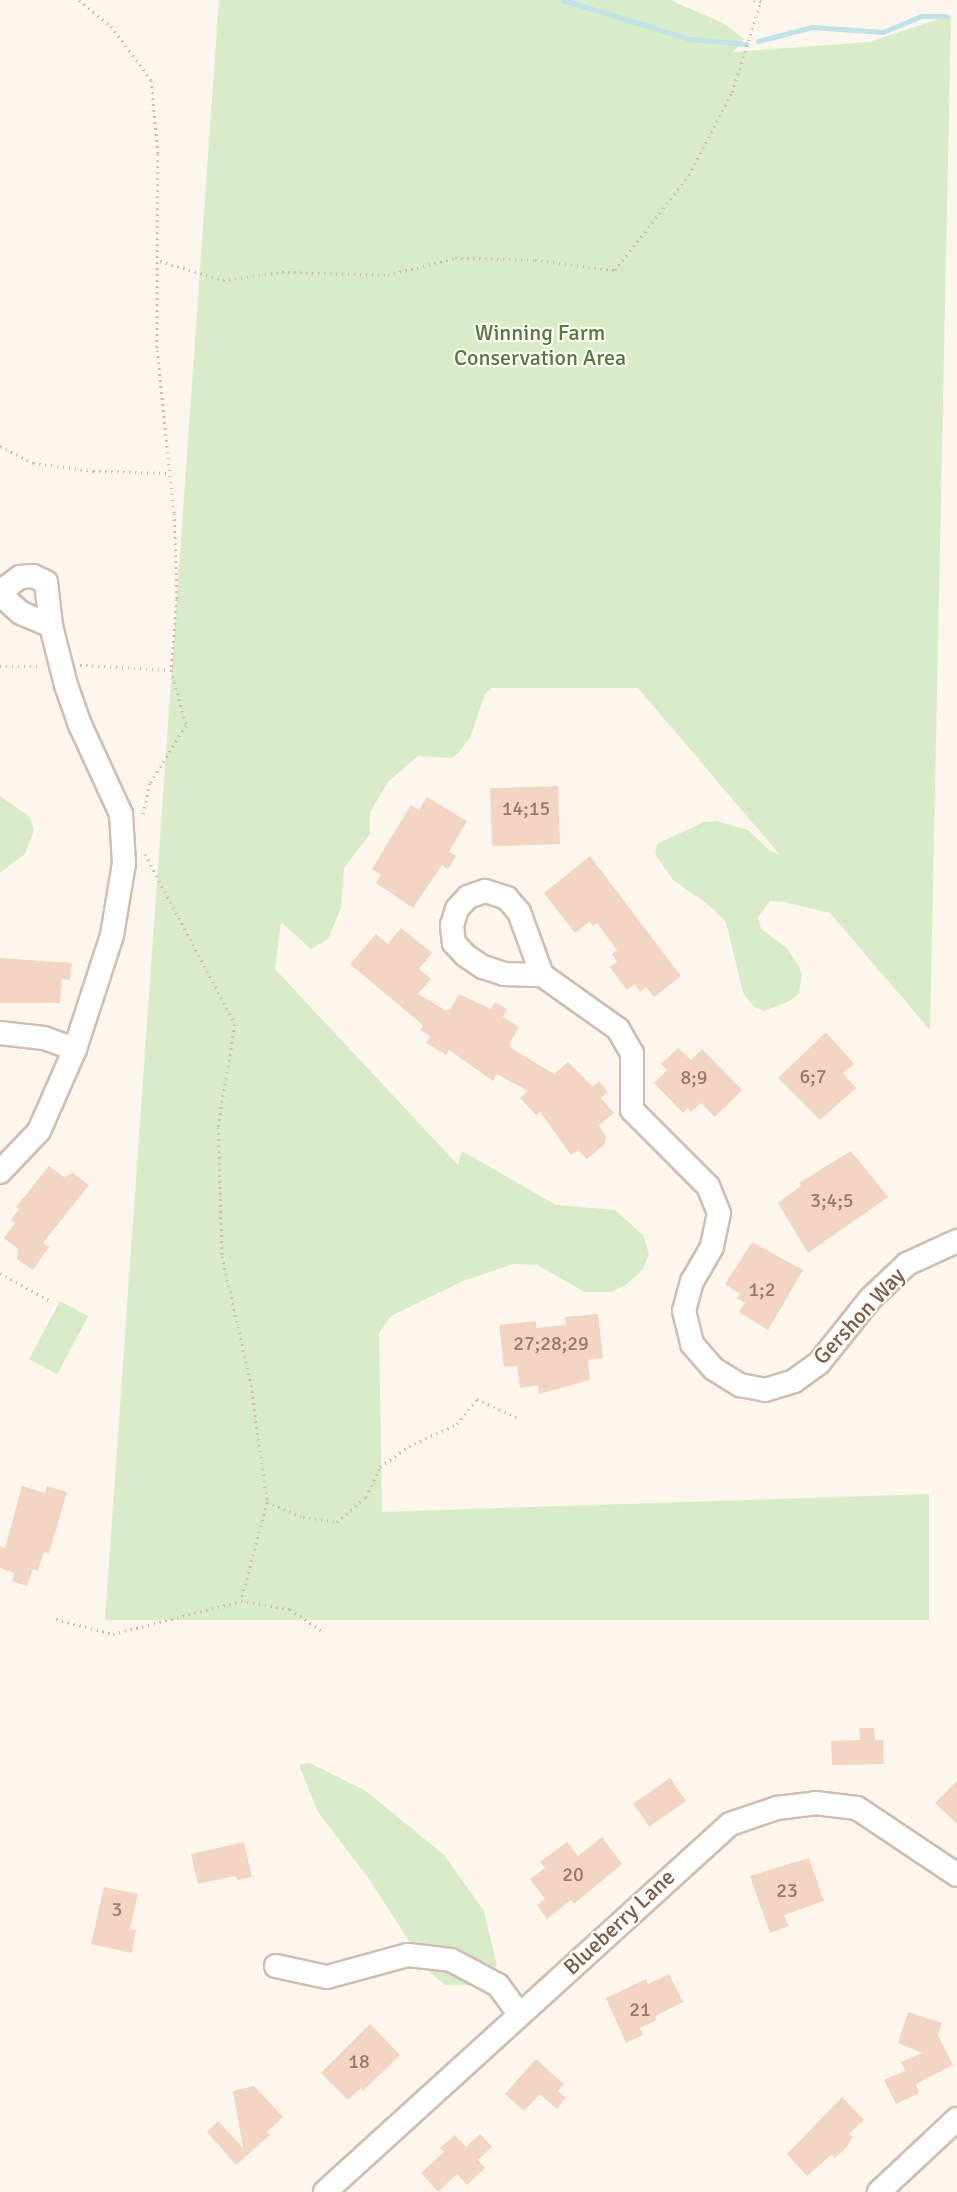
<!DOCTYPE html>
<style>
body{margin:0}
#map{position:relative;width:957px;height:2192px;overflow:hidden;background:#fdf6ec;font-family:Signika,sans-serif}
div>[style]{position:absolute}
.green>*{inset:0;background:#d8ecc9;transform-origin:0 0}
.stream>*{height:5px;margin:-2.5px;padding:0 2.5px;transform-origin:2.5px;border-radius:2.5px;background:#bfe3e8}
.building>*{inset:0;background:#f3d5c3;transform-origin:0 0}
.path>*{height:3px;margin-top:-1.5px;transform-origin:0;background:repeating-linear-gradient(90deg,#d9b8a5 0 1.5px,transparent 0 6px)}
.roads{filter:drop-shadow(2px 0 #d1beb0) drop-shadow(-2px 0 #d1beb0) drop-shadow(0 2px #d1beb0) drop-shadow(0 -2px #d1beb0)}
.minor>*{height:22px;margin:-11px;padding:0 11px;transform-origin:11px;border-radius:11px;background:#fff}
span{translate:-50% -50%;white-space:nowrap;text-align:center;line-height:1.15;-webkit-text-stroke:4.5px #fffaf3;paint-order:stroke}
.number-label{font-size:20px;color:#987a6a}
.number-label span{-webkit-text-stroke-width:0}
.park-label{font-size:22px;color:#537a41}
.street-label{font-size:22px;color:#7a5c4d}
</style>
<div id="map">
<div class="green">
<i style="clip-path:polygon(219px 0,670px 0,723px 23px,744px 39px,733px 52px,869px 42px,951px 15px,930px 1030px,830px 913px,784px 902px,770px 901px,758px 917px,761px 929px,787px 948px,798px 965px,802px 975px,799px 993px,790px 1001px,764px 1011px,754px 1007px,743px 993px,726px 922px,705px 902px,673px 880px,655px 854px,657px 844px,704px 822px,717px 821px,748px 830px,770px 851px,780px 855px,638px 688px,491px 688px,485px 694px,470px 738px,458px 753px,452px 758px,418px 756px,388px 782px,370px 812px,370px 834px,344px 868px,341px 908px,328px 939px,311px 949px,281px 922px,275px 969px,458px 1165px,462px 1151px,556px 1205px,615px 1210px,643px 1235px,649px 1254px,643px 1269px,626px 1285px,611px 1292px,585px 1292px,537px 1265px,513px 1264px,463px 1281px,391px 1316px,379px 1333px,382px 1512px,929px 1494px,929px 1620px,105px 1620px)"></i>
<i style="clip-path:polygon(0 796px,30px 817px,34px 830px,25px 854px,0 873px)"></i>
<i style="left:60px;top:1301px;width:32px;height:66px;rotate:28deg"></i>
<i style="clip-path:polygon(310px 1763px,366px 1791px,444px 1855px,484px 1911px,497px 1966px,476px 1985px,445px 1985px,429px 1972px,369px 1879px,318px 1812px,300px 1768px,300px 1764px)"></i>
</div>
<div class="stream">
<i style="left:563px;top:0;width:133px;rotate:17.1deg"></i>
<i style="left:690px;top:39px;width:56px;rotate:5.1deg"></i>
<i style="left:758px;top:41px;width:56px;rotate:-14.5deg"></i>
<i style="left:812px;top:27px;width:71px;rotate:4deg"></i>
<i style="left:883px;top:32px;width:41px;rotate:-22.8deg"></i>
<i style="left:921px;top:16px;width:25px"></i>
</div>
<div class="building">
<i style="left:558px;top:786px;width:58px;height:68px;rotate:88deg"></i>
<i style="clip-path:polygon(427px 797px,467px 821px,449px 852px,456px 856px,448px 869px,442px 865px,413px 908px,376px 883px,381px 875px,372px 869px,411px 805px,419px 810px)"></i>
<i style="clip-path:polygon(590px 856px,681px 976px,654px 997px,646px 987px,640px 992px,635px 984px,627px 990px,610px 967px,617px 962px,612px 954px,617px 950px,597px 923px,593px 926px,589px 922px,575px 933px,544px 893px)"></i>
<i style="clip-path:polygon(401px 928px,432px 953px,419px 969px,431px 979px,418px 994px,445px 1010px,450px 1010px,459px 994px,491px 1009px,495px 1002px,507px 1009px,503px 1017px,519px 1027px,510px 1043px,511px 1048px,554px 1074px,568px 1062px,593px 1087px,599px 1081px,608px 1092px,601px 1098px,614px 1113px,599px 1125px,606px 1137px,605px 1144px,587px 1159px,578px 1150px,571px 1155px,540px 1112px,536px 1115px,520px 1098px,528px 1091px,497px 1074px,493px 1081px,449px 1050px,446px 1055px,426px 1043px,430px 1036px,420px 1030px,423px 1025px,350px 964px,376px 934px,388px 944px)"></i>
<i style="clip-path:polygon(0 958px,72px 963px,70px 980px,62px 979px,60px 1003px,0 1003px)"></i>
<i style="clip-path:polygon(826px 1032px,854px 1064px,843px 1073px,856px 1088px,820px 1120px,778px 1078px)"></i>
<i style="clip-path:polygon(678px 1048px,691px 1060px,702px 1049px,742px 1090px,715px 1117px,701px 1103px,691px 1112px,688px 1108px,683px 1113px,654px 1083px,667px 1070px,661px 1064px)"></i>
<i style="clip-path:polygon(851px 1151px,888px 1197px,808px 1253px,778px 1203px,801px 1186px,799px 1183px)"></i>
<i style="clip-path:polygon(49px 1166px,64px 1177px,73px 1173px,89px 1185px,43px 1243px,49px 1247px,33px 1270px,17px 1259px,18px 1249px,4px 1238px,15px 1223px,11px 1220px,19px 1209px,16px 1207px)"></i>
<i style="clip-path:polygon(752px 1242px,803px 1270px,768px 1330px,739px 1312px,745px 1303px,737px 1298px,740px 1294px,725px 1284px)"></i>
<i style="clip-path:polygon(598px 1314px,603px 1358px,588px 1360px,590px 1380px,539px 1394px,538px 1385px,520px 1388px,517px 1366px,504px 1367px,499px 1325px,536px 1321px,536px 1328px,566px 1325px,565px 1317px)"></i>
<i style="clip-path:polygon(22px 1486px,45px 1493px,47px 1486px,67px 1492px,49px 1553px,44px 1552px,38px 1571px,33px 1569px,27px 1586px,12px 1581px,15px 1573px,0 1568px,0 1546px,5px 1548px)"></i>
<i style="clip-path:polygon(859px 1728px,874px 1728px,875px 1740px,883px 1740px,884px 1764px,832px 1765px,831px 1741px,860px 1740px)"></i>
<i style="left:670px;top:1778px;width:28px;height:45px;rotate:55deg"></i>
<i style="clip-path:polygon(957px 1781px,957px 1824px,935px 1803px)"></i>
<i style="clip-path:polygon(602px 1837px,622px 1864px,574px 1904px,571px 1900px,547px 1919px,537px 1905px,545px 1899px,530px 1879px,545px 1868px,540px 1862px,567px 1842px,578px 1856px)"></i>
<i style="clip-path:polygon(244px 1842px,252px 1877px,238px 1880px,235px 1876px,198px 1884px,191px 1854px)"></i>
<i style="clip-path:polygon(809px 1858px,824px 1901px,784px 1915px,789px 1926px,770px 1933px,750px 1876px)"></i>
<i style="clip-path:polygon(104px 1887px,138px 1894px,130px 1929px,136px 1930px,132px 1953px,91px 1944px)"></i>
<i style="clip-path:polygon(669px 1974px,683px 2002px,655px 2016px,657px 2020px,640px 2028px,643px 2035px,626px 2043px,606px 1998px,646px 1979px,648px 1984px)"></i>
<i style="clip-path:polygon(908px 2012px,942px 2023px,938px 2035px,953px 2065px,916px 2084px,919px 2093px,896px 2104px,884px 2080px,905px 2071px,901px 2062px,922px 2053px,898px 2043px)"></i>
<i style="clip-path:polygon(370px 2024px,400px 2055px,363px 2091px,361px 2088px,348px 2100px,321px 2073px)"></i>
<i style="clip-path:polygon(536px 2059px,564px 2084px,558px 2091px,566px 2098px,557px 2109px,540px 2094px,524px 2111px,505px 2094px)"></i>
<i style="clip-path:polygon(254px 2086px,283px 2117px,267px 2132px,270px 2135px,236px 2165px,207px 2132px,218px 2121px,243px 2148px,233px 2091px)"></i>
<i style="clip-path:polygon(842px 2097px,864px 2120px,849px 2134px,853px 2137px,846px 2148px,835px 2158px,832px 2154px,807px 2176px,787px 2154px)"></i>
<i style="clip-path:polygon(480px 2134px,492px 2147px,478px 2160px,485px 2168px,467px 2185px,457px 2174px,438px 2192px,421px 2173px,444px 2152px,440px 2148px,455px 2135px,466px 2147px)"></i>
</div>
<div class="path">
<i style="left:79px;top:0;width:41px;rotate:39.1deg"></i>
<i style="left:111px;top:26px;width:67px;rotate:53.5deg"></i>
<i style="left:151px;top:80px;width:74px;rotate:84.6deg"></i>
<i style="left:158px;top:154px;width:196px;rotate:90.3deg"></i>
<i style="left:157px;top:350px;width:164px;rotate:84deg"></i>
<i style="left:174px;top:513px;width:86px;rotate:88deg"></i>
<i style="left:177px;top:599px;width:71px;rotate:94.8deg"></i>
<i style="left:171px;top:670px;width:57px;rotate:74.7deg"></i>
<i style="left:186px;top:725px;width:68px;rotate:121.8deg"></i>
<i style="left:150px;top:783px;width:32px;rotate:103deg"></i>
<i style="left:160px;top:261px;width:66px;rotate:16.8deg"></i>
<i style="left:223px;top:280px;width:60px;rotate:-7.7deg"></i>
<i style="left:282px;top:272px;width:106px;rotate:1.6deg"></i>
<i style="left:388px;top:275px;width:69px;rotate:-14.2deg"></i>
<i style="left:455px;top:258px;width:80px;rotate:1.4deg"></i>
<i style="left:535px;top:260px;width:81px;rotate:7.1deg"></i>
<i style="left:615px;top:270px;width:120px;rotate:-52.1deg"></i>
<i style="left:689px;top:175px;width:93px;rotate:-62.6deg"></i>
<i style="left:732px;top:92px;width:96px;rotate:-72.3deg"></i>
<i style="left:761px;top:1px;width:9px;rotate:-174deg"></i>
<i style="left:0;top:446px;width:37px;rotate:27deg"></i>
<i style="left:33px;top:463px;width:61px;rotate:7.6deg"></i>
<i style="left:93px;top:471px;width:74px;rotate:1.5deg"></i>
<i style="left:80px;top:665px;width:91px;rotate:3.1deg"></i>
<i style="left:0;top:666px;width:41px"></i>
<i style="left:145px;top:854px;width:192px;rotate:62.1deg"></i>
<i style="left:235px;top:1024px;width:104px;rotate:99.4deg"></i>
<i style="left:218px;top:1127px;width:129px;rotate:88.2deg"></i>
<i style="left:222px;top:1256px;width:132px;rotate:77.3deg"></i>
<i style="left:251px;top:1385px;width:118px;rotate:82.2deg"></i>
<i style="left:267px;top:1502px;width:102px;rotate:104.7deg"></i>
<i style="left:0;top:1273px;width:56px;rotate:28.9deg"></i>
<i style="left:267px;top:1502px;width:39px;rotate:23deg"></i>
<i style="left:303px;top:1517px;width:34px;rotate:8deg"></i>
<i style="left:337px;top:1522px;width:38px;rotate:-41deg"></i>
<i style="left:366px;top:1497px;width:33px;rotate:-65deg"></i>
<i style="left:380px;top:1467px;width:36px;rotate:-36deg"></i>
<i style="left:409px;top:1446px;width:53px;rotate:-24.6deg"></i>
<i style="left:457px;top:1424px;width:32px;rotate:-51deg"></i>
<i style="left:477px;top:1399px;width:43px;rotate:24.8deg"></i>
<i style="left:56px;top:1619px;width:59px;rotate:14.7deg"></i>
<i style="left:113px;top:1634px;width:132px;rotate:-14.5deg"></i>
<i style="left:241px;top:1601px;width:50px;rotate:9.3deg"></i>
<i style="left:290px;top:1609px;width:42px;rotate:35.2deg"></i>
</div>
<div class="roads">
<div class="minor">
<i style="left:542px;top:975px;width:67px;rotate:-110.1deg"></i>
<i style="left:519px;top:912px;width:18px;rotate:-131deg"></i>
<i style="left:507px;top:898px;width:23px;rotate:-162deg"></i>
<i style="left:485px;top:891px;width:18px;rotate:161deg"></i>
<i style="left:468px;top:897px;width:16px;rotate:133deg"></i>
<i style="left:457px;top:909px;width:17px;rotate:107deg"></i>
<i style="left:452px;top:925px;width:18px;rotate:84deg"></i>
<i style="left:454px;top:943px;width:16px;rotate:47deg"></i>
<i style="left:465px;top:955px;width:22px;rotate:34deg"></i>
<i style="left:483px;top:967px;width:22px;rotate:18deg"></i>
<i style="left:504px;top:974px;width:38px;rotate:2deg"></i>
<i style="left:542px;top:975px;width:93px;rotate:35.4deg"></i>
<i style="left:618px;top:1029px;width:28px;rotate:60deg"></i>
<i style="left:632px;top:1053px;width:57px;rotate:90deg"></i>
<i style="left:632px;top:1110px;width:107px;rotate:45deg"></i>
<i style="left:708px;top:1186px;width:29px;rotate:68deg"></i>
<i style="left:719px;top:1213px;width:35px;rotate:102deg"></i>
<i style="left:712px;top:1247px;width:39px;rotate:120deg"></i>
<i style="left:692px;top:1281px;width:31px;rotate:105deg"></i>
<i style="left:684px;top:1311px;width:34px;rotate:76deg"></i>
<i style="left:692px;top:1344px;width:33px;rotate:49deg"></i>
<i style="left:714px;top:1369px;width:31px;rotate:32deg"></i>
<i style="left:740px;top:1385px;width:25px;rotate:11deg"></i>
<i style="left:765px;top:1390px;width:30px;rotate:-17deg"></i>
<i style="left:794px;top:1381px;width:31px;rotate:-36deg"></i>
<i style="left:819px;top:1363px;width:82px;rotate:-51.4deg"></i>
<i style="left:870px;top:1299px;width:51px;rotate:-43.4deg"></i>
<i style="left:907px;top:1264px;width:55px;rotate:-24.7deg"></i>
<i style="left:0;top:1033px;width:44px;rotate:6.5deg"></i>
<i style="left:44px;top:1038px;width:33px;rotate:20deg"></i>
<i style="left:0;top:1172px;width:57px;rotate:-46.4deg"></i>
<i style="left:39px;top:1131px;width:90px;rotate:-66.3deg"></i>
<i style="left:75px;top:1049px;width:120px;rotate:-72deg"></i>
<i style="left:112px;top:935px;width:73px;rotate:-80.5deg"></i>
<i style="left:124px;top:863px;width:49px;rotate:-93.5deg"></i>
<i style="left:121px;top:814px;width:98px;rotate:-114.7deg"></i>
<i style="left:80px;top:725px;width:42px;rotate:-109.3deg"></i>
<i style="left:66px;top:685px;width:61px;rotate:-104.3deg"></i>
<i style="left:51px;top:626px;width:44px;rotate:-96.5deg"></i>
<i style="left:46px;top:582px;width:14px;rotate:-155deg"></i>
<i style="left:33px;top:576px;width:13px;rotate:176deg"></i>
<i style="left:20px;top:577px;width:15px;rotate:143deg"></i>
<i style="left:8px;top:586px;width:12px;rotate:121deg"></i>
<i style="left:2px;top:596px;width:25px;rotate:42deg"></i>
<i style="left:21px;top:613px;width:33px;rotate:23deg"></i>
<i style="left:276px;top:1966px;width:52px;rotate:12.2deg"></i>
<i style="left:327px;top:1977px;width:84px;rotate:-15.2deg"></i>
<i style="left:408px;top:1955px;width:43px;rotate:6.6deg"></i>
<i style="left:451px;top:1960px;width:53px;rotate:28deg"></i>
<i style="left:498px;top:1985px;width:36px;rotate:54deg"></i>
<i style="left:325px;top:2192px;width:547px;rotate:-42.26deg"></i>
<i style="left:730px;top:1824px;width:50px;rotate:-18.8deg"></i>
<i style="left:777px;top:1808px;width:38px;rotate:-7deg"></i>
<i style="left:815px;top:1803px;width:42px;rotate:6.8deg"></i>
<i style="left:857px;top:1808px;width:120px;rotate:33.8deg"></i>
<i style="left:879px;top:2192px;width:107px;rotate:-43.1deg"></i>
</div>
</div>
<div class="number-label">
<span style="left:526px;top:808px">14;15</span>
<span style="left:813px;top:1076px">6;7</span>
<span style="left:694px;top:1077px">8;9</span>
<span style="left:832px;top:1200px">3;4;5</span>
<span style="left:762px;top:1289px">1;2</span>
<span style="left:551px;top:1343px">27;28;29</span>
<span style="left:573px;top:1874px">20</span>
<span style="left:787px;top:1890px">23</span>
<span style="left:117px;top:1909px">3</span>
<span style="left:640px;top:2009px">21</span>
<span style="left:359px;top:2061px">18</span>
</div>
<div class="park-label">
<span style="left:540px;top:345px">Winning Farm<br>Conservation Area</span>
</div>
<div class="street-label">
<span style="left:859px;top:1316px;rotate:-47deg">Gershon Way</span>
<span style="left:619px;top:1922px;rotate:-43deg">Blueberry Lane</span>
</div>
</div>
